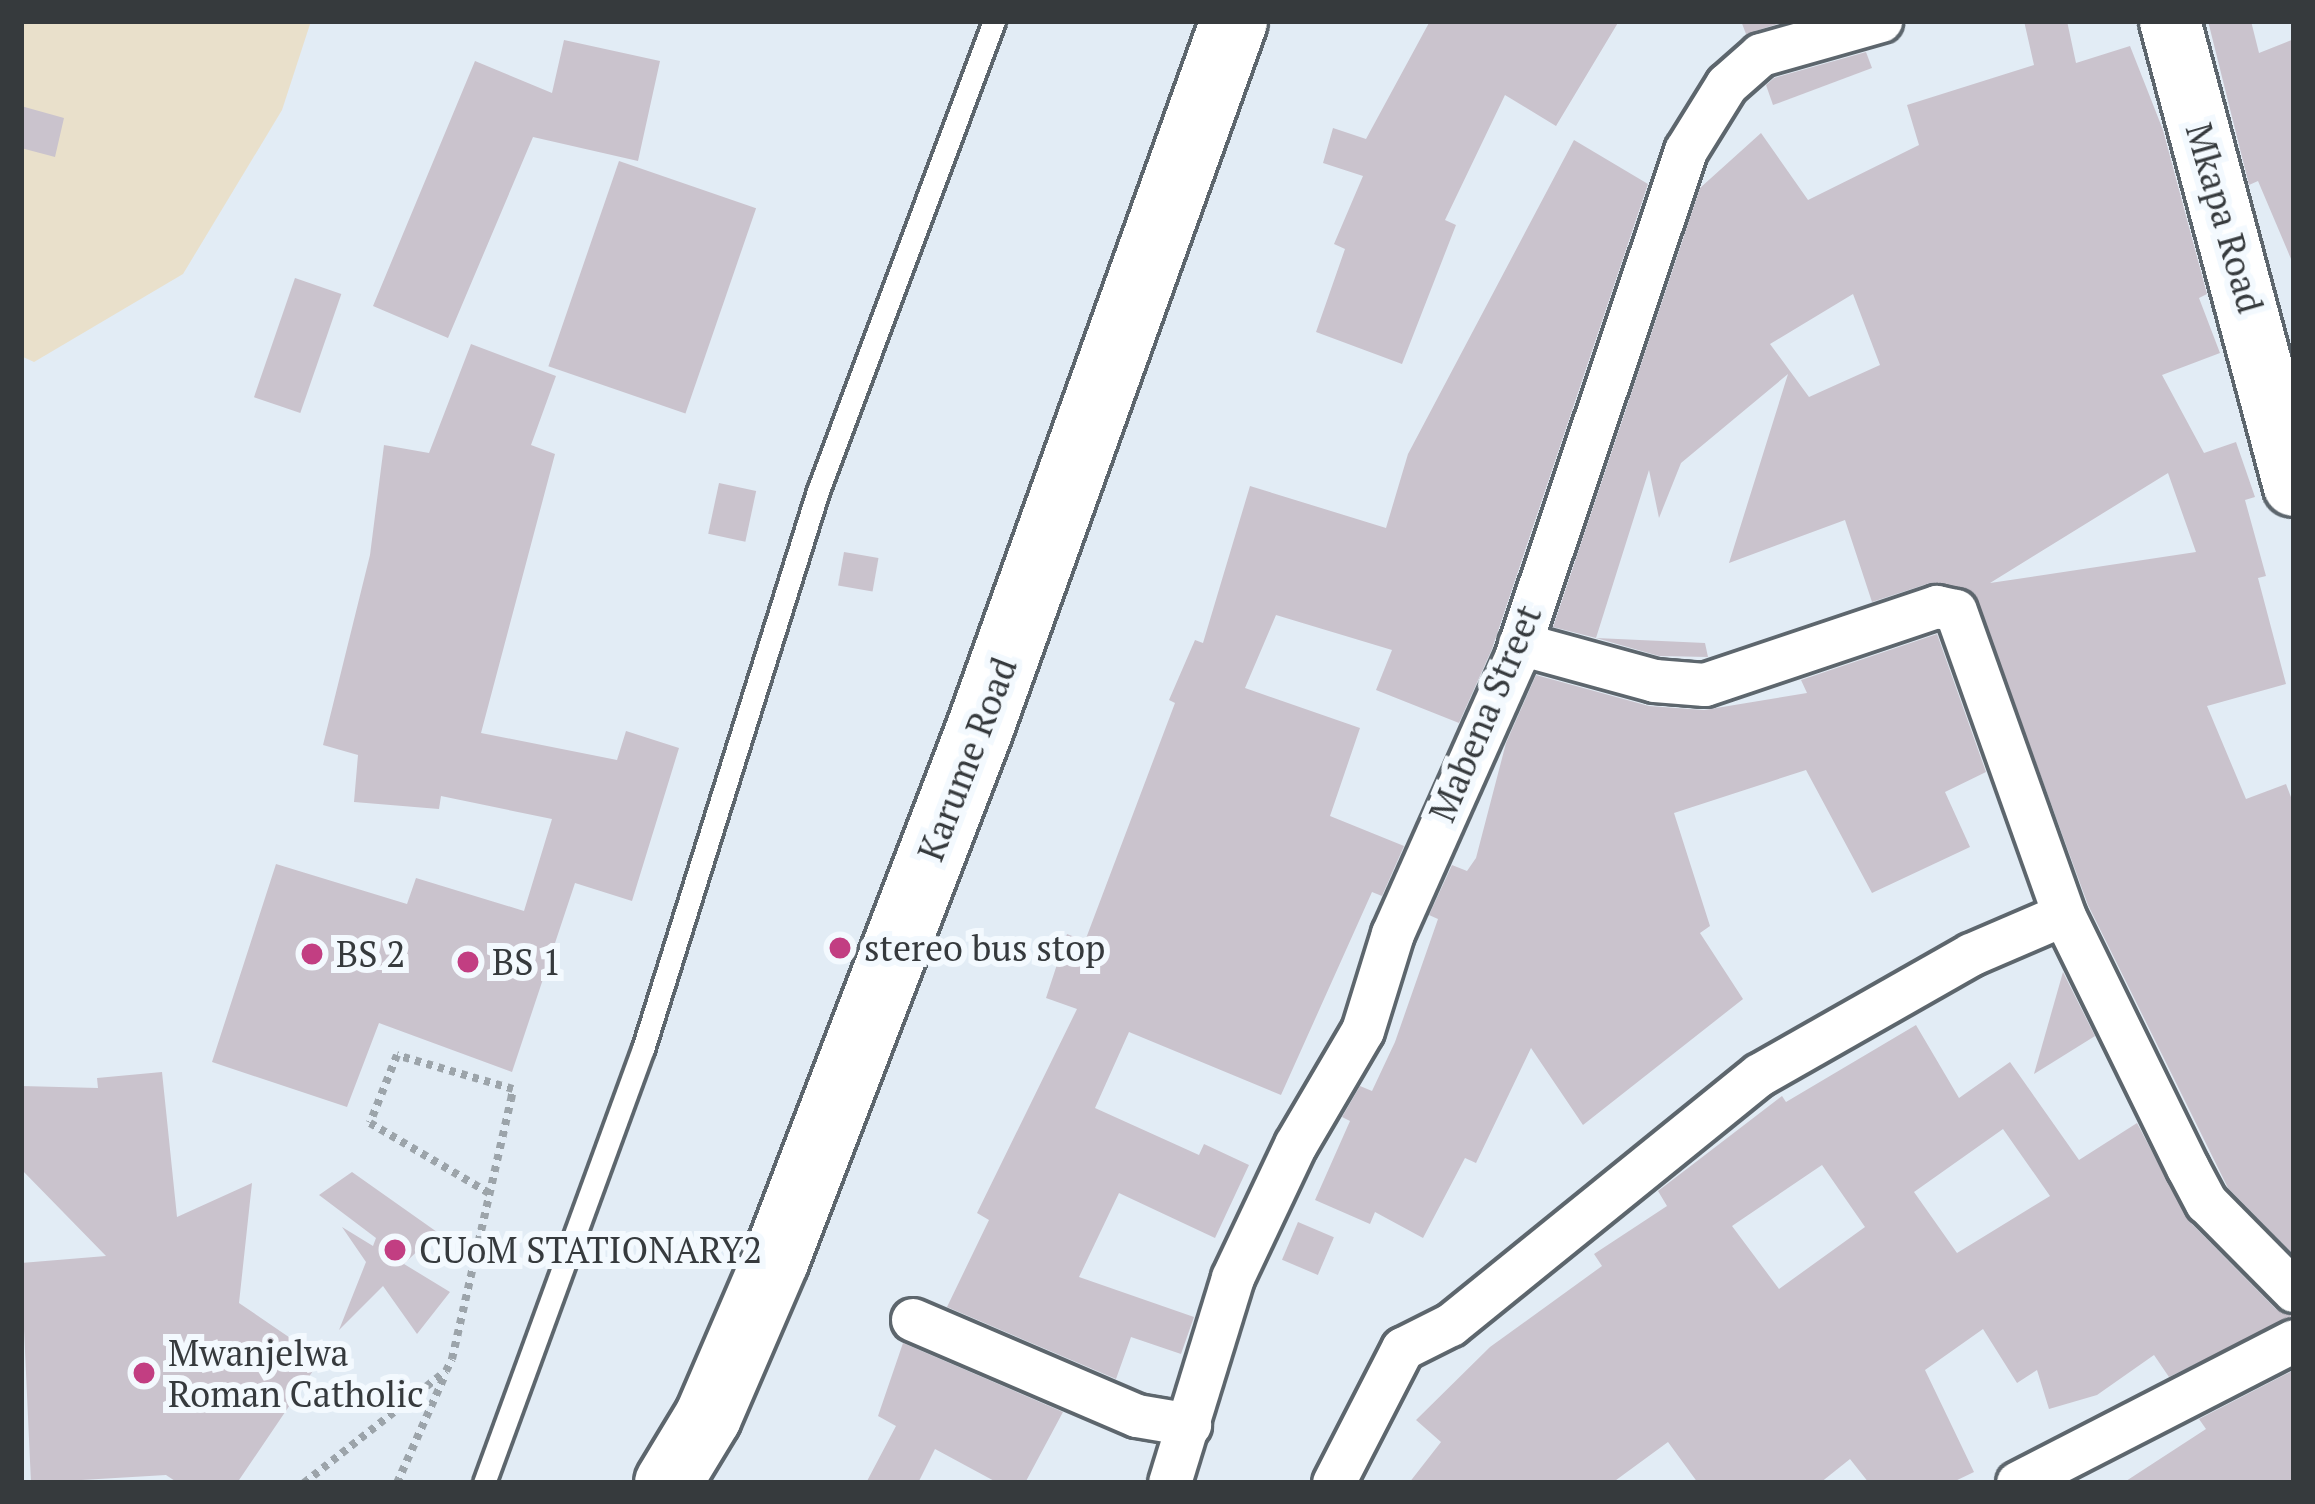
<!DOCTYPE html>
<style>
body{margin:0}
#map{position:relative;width:2315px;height:1504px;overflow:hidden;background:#e2ecf5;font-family:"PT Serif",serif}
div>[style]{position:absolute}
.education>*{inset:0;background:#e9e0cb}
.building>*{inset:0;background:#cac3cd;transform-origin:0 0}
.path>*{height:8px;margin-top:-4px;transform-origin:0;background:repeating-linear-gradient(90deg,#9ca4aa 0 6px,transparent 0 12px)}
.roads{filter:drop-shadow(3px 0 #5d666d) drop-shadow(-3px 0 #5d666d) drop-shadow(0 3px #5d666d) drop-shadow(0 -3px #5d666d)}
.lane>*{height:21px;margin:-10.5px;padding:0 10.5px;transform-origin:10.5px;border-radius:10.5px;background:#fff}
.street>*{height:42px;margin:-21px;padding:0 21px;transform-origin:21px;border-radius:21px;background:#fff}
.secondary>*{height:60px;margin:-30px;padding:0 30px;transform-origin:30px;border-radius:30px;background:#fff}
.highway>*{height:66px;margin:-33px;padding:0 33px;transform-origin:33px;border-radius:33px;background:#fff}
.dots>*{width:33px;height:33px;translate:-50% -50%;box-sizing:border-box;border:6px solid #f3f9fe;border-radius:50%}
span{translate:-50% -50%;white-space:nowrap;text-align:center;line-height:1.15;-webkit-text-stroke:12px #f3f9fe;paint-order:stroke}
.street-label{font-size:36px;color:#363a3d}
.poi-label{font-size:36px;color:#363a3d}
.left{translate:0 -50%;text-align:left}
.frame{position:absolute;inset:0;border:24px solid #363a3d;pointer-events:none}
</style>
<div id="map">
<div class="education">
<i style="clip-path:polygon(21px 21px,311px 21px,282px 110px,183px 274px,34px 362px,21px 356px)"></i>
</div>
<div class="building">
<i style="clip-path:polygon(1430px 21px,1619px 21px,1556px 126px,1505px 95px,1445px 220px,1456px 225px,1402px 364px,1316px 332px,1345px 249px,1334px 244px,1363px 176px,1323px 163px,1333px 128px,1366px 139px)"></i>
<i style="clip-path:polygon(1741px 21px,1787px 21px,1746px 34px)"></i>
<i style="clip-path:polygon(evenodd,2024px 21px,2067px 21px,2076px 63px,2130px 46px,2163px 130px,2207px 294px,2199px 298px,2220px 353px,2162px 375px,2204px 453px,2236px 442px,2255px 497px,2245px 500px,2266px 576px,2258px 578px,2286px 684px,2207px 706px,2246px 799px,2286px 784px,2294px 805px,2294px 1255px,2228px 1188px,2088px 905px,1974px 593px,1930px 583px,1872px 602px,1845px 520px,1729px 563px,1788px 374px,1681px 463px,1659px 518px,1649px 470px,1596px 638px,1553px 627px,1700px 188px,1761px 133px,1808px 200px,1919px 145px,1907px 105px,2034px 65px,2024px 21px,1853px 294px,1880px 365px,1809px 397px,1770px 344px,1853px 294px,2024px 21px,2168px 473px,2196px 552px,1990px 583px,2168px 473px)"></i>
<i style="clip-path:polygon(2208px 21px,2251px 21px,2259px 53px,2294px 39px,2294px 266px,2258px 181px,2249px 185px)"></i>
<i style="clip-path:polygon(564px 40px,660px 61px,638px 161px,533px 137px,448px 338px,373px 306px,475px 61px,552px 93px)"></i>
<i style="clip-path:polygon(1866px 52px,1872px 68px,1773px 105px,1766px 85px,1774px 78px)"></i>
<i style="clip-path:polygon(21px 106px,64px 118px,55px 157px,21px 148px)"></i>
<i style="clip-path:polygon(1574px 140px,1648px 184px,1492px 649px,1459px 723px,1376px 690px,1392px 650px,1276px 615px,1245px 688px,1360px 728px,1330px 816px,1404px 846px,1382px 896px,1372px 892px,1281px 1095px,1129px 1032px,1095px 1108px,1199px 1155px,1204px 1144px,1249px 1165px,1215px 1238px,1119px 1193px,1079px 1277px,1194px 1317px,1181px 1354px,1131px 1337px,1116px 1379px,947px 1307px,989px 1220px,977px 1213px,1077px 1009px,1046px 998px,1067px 934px,1085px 941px,1175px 703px,1169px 700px,1195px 640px,1203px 643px,1250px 486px,1386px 528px,1408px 454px)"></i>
<i style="left:619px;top:161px;width:145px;height:217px;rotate:19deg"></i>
<i style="left:295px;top:278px;width:49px;height:126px;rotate:19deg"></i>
<i style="clip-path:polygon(471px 344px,556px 376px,531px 445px,555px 454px,481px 733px,617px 760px,626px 731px,679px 748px,632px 901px,575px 883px,512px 1072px,379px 1023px,347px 1107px,212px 1062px,276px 864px,407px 904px,416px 878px,524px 911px,552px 819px,441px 796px,439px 809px,354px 802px,358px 755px,323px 745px,370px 555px,384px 445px,429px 453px)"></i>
<i style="left:719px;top:483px;width:38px;height:52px;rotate:12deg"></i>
<i style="left:844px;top:552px;width:35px;height:34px;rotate:10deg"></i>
<i style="clip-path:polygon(1937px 634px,1986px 772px,1945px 792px,1970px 847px,1872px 893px,1806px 770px,1674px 813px,1710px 926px,1700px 933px,1743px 999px,1583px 1125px,1531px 1048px,1476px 1163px,1465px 1158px,1423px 1238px,1375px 1212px,1370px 1224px,1315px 1200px,1350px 1121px,1342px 1117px,1360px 1086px,1372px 1091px,1395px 1042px,1438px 919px,1429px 915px,1452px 865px,1467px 871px,1476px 858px,1506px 743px,1536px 675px,1649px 706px,1704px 710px,1807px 693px,1801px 680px)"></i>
<i style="clip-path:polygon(1596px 638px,1705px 643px,1708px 657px,1659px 656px)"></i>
<i style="clip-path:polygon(2063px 972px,2095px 1036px,2034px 1074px)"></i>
<i style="clip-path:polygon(evenodd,1916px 1025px,1959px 1098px,2010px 1062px,2079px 1160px,2137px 1123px,2188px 1220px,2276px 1309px,2293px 1316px,2169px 1377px,2154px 1355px,2097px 1395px,2049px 1409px,2037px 1370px,2017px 1383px,1983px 1329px,1925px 1370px,1974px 1472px,1951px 1483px,1869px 1483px,1850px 1459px,1820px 1483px,1698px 1483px,1668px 1442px,1612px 1483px,1409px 1483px,1441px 1442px,1416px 1420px,1490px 1347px,1602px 1266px,1594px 1254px,1667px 1206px,1658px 1191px,1782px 1096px,1786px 1102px,1916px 1025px,2003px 1129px,2050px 1196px,1957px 1253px,1914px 1192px,2003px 1129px,1916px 1025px,1822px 1165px,1865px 1227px,1779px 1289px,1732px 1226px,1822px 1165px)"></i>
<i style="clip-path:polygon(162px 1072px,177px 1217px,252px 1183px,239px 1303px,321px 1359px,237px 1483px,178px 1483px,166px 1475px,31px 1483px,21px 1263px,106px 1256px,21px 1169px,21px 1086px,98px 1088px,97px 1078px)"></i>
<i style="clip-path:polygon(352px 1172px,437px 1232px,404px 1264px,450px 1292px,417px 1334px,383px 1286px,339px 1330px,366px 1262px,342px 1227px,373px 1246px,376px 1238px,319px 1195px)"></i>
<i style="left:1298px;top:1222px;width:39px;height:41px;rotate:23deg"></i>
<i style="clip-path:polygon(903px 1343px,1063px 1412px,1025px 1483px,998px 1483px,935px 1449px,918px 1483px,866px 1483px,896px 1426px,878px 1416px)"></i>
<i style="clip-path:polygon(2294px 1370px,2294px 1483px,2123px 1483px,2206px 1429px,2199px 1419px)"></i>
</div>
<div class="path">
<i style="left:304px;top:1483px;width:181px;rotate:-38.3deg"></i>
<i style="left:446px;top:1371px;width:13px;rotate:-63deg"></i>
<i style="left:452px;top:1359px;width:266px;rotate:-77.2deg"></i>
<i style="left:511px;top:1100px;width:11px;rotate:-80deg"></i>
<i style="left:513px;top:1089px;width:121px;rotate:-163.7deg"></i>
<i style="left:397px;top:1055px;width:73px;rotate:111.7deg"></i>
<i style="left:370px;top:1123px;width:138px;rotate:30.5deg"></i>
<i style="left:397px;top:1483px;width:118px;rotate:-66deg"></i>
</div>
<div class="roads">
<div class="lane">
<i style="left:484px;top:1483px;width:462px;rotate:-69.9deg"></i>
<i style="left:643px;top:1049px;width:585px;rotate:-72.59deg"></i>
<i style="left:818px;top:491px;width:502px;rotate:-69.47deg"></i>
</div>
<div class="street">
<i style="left:1520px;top:644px;width:140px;rotate:15.3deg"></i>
<i style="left:1655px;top:681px;width:50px;rotate:4.6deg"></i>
<i style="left:1705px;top:685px;width:245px;rotate:-18.6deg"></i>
<i style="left:1937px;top:607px;width:19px;rotate:12deg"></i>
<i style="left:1956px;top:611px;width:323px;rotate:70.4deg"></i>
<i style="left:2064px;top:915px;width:282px;rotate:63.9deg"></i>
<i style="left:2188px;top:1168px;width:40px;rotate:62deg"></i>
<i style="left:2207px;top:1203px;width:124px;rotate:45.3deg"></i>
<i style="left:913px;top:1320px;width:244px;rotate:23.2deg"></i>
<i style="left:1137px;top:1416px;width:54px;rotate:9.6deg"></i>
<i style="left:1170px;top:1483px;width:214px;rotate:-72.9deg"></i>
<i style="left:1233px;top:1278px;width:147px;rotate:-64.7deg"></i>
<i style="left:1296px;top:1145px;width:132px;rotate:-59.6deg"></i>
<i style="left:1363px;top:1031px;width:102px;rotate:-72.8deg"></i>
<i style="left:1393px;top:934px;width:302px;rotate:-66deg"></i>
<i style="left:1516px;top:658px;width:535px;rotate:-71.46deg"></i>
<i style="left:1686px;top:151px;width:78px;rotate:-58.2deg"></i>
<i style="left:1727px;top:85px;width:45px;rotate:-41.4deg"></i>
<i style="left:1761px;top:55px;width:125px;rotate:-15.8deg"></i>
<i style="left:1334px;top:1483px;width:151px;rotate:-62.8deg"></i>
<i style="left:1403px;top:1349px;width:54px;rotate:-26.6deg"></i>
<i style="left:1451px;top:1325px;width:397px;rotate:-39deg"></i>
<i style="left:1760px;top:1075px;width:243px;rotate:-29.6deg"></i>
<i style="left:1971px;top:955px;width:101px;rotate:-23.3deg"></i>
<i style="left:2018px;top:1483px;width:310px;rotate:-27.2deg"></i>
</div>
<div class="secondary">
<i style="left:2170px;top:21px;width:481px;rotate:75.1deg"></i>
</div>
<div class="highway">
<i style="left:668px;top:1483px;width:77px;rotate:-58.8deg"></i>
<i style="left:708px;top:1417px;width:172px;rotate:-66.7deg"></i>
<i style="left:776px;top:1259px;width:566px;rotate:-68.97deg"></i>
<i style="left:979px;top:731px;width:754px;rotate:-70.24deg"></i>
</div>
</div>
<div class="dots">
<i style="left:840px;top:948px;background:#c23e82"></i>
<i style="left:312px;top:954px;background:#c23e82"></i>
<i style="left:468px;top:962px;background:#c23e82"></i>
<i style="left:395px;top:1250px;background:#c23e82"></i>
<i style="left:144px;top:1373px;background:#c23e82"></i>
</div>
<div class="street-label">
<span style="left:2225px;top:218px;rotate:74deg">Mkapa Road</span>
<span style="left:1485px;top:713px;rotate:-67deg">Mabena Street</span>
<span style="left:967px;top:759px;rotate:-69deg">Karume Road</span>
</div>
<div class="poi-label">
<span class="left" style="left:864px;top:948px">stereo bus stop</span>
<span class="left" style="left:336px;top:954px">BS 2</span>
<span class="left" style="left:492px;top:962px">BS 1</span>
<span class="left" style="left:419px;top:1250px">CUoM STATIONARY2</span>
<span class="left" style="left:168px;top:1373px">Mwanjelwa<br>Roman Catholic</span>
</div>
<div class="frame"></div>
</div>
